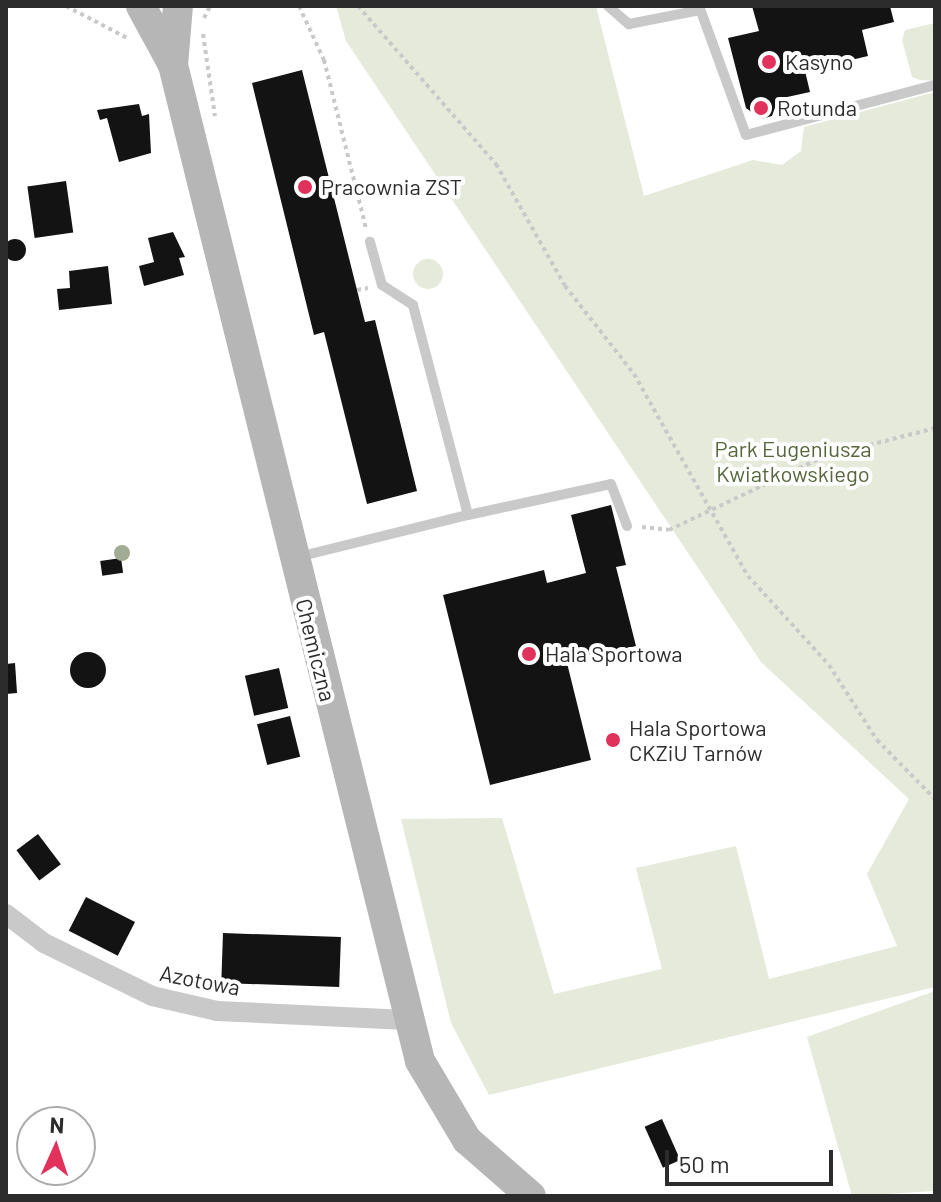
<!DOCTYPE html>
<meta charset="utf-8">
<style>
body{margin:0}
#map{position:relative;width:941px;height:1202px;overflow:hidden;background:#fff;font-family:Barlow,sans-serif}
div>[style]{position:absolute}
.green>*{inset:0;background:#e5eada}
.round{border-radius:50%}
.building>*{inset:0;background:#131313;transform-origin:0 0}
.path>*{height:4px;margin-top:-2px;transform-origin:0;background:repeating-linear-gradient(90deg,#c9c9c9 0 4px,transparent 0 8px)}
.lane>*{height:10px;margin:-5px;padding:0 5px;transform-origin:5px;border-radius:5px;background:#c9c9c9}
.street>*{height:20px;margin:-10px;padding:0 10px;transform-origin:10px;border-radius:10px;background:#c9c9c9}
.secondary>*{height:30px;margin:-15px;padding:0 15px;transform-origin:15px;border-radius:15px;background:#b6b6b6}
.trees>*{width:16px;height:16px;margin:-8px;border-radius:50%;background:#a2ab93}
.dots>*{width:22px;height:22px;translate:-50% -50%;box-sizing:border-box;border:4px solid #fff;border-radius:50%}
span{translate:-50% -50%;white-space:nowrap;text-align:center;line-height:1.15;-webkit-text-stroke:8px #fff;paint-order:stroke}
.poi-label{font-size:22px;color:#2c2c2c}
.left{translate:0 -50%;text-align:left}
.park-label{font-size:22px;color:#56663b}
.street-label{font-size:22px;color:#2c2c2c}
.frame{position:absolute;inset:0;border:8px solid #2c2c2c;pointer-events:none}
.north{position:absolute;left:16px;top:1106px;width:80px;height:80px;box-sizing:border-box;background:#fff;border:2px solid #ababab;border-radius:50%;rotate:3deg;font-size:22px;font-weight:700;line-height:32px;text-align:center;color:#2c2c2c}
.north::after{content:'';display:block;margin:auto;width:28px;height:36px;background:#e0325b;clip-path:polygon(50% 0,100% 100%,50% 72%,0 100%)}
.scale{position:absolute;left:665px;top:1150px;width:168px;height:36px;box-sizing:border-box;border:4px solid #2c2c2c;border-top:0;padding-left:10px;font-size:24px;line-height:28px;white-space:nowrap;color:#2c2c2c;-webkit-text-stroke:6px #fff;paint-order:stroke}
</style>
<div id="map">
<div class="green">
<i style="clip-path:polygon(336px 6px,596px 6px,644px 196px,753px 160px,782px 165px,801px 151px,804px 127px,935px 92px,935px 987px,489px 1095px,451px 1023px,401px 819px,502px 818px,554px 994px,662px 969px,636px 868px,736px 846px,769px 979px,897px 946px,867px 874px,909px 799px,761px 662px,346px 41px)"></i>
<i style="clip-path:polygon(935px 23px,935px 81px,920px 80px,912px 77px,902px 40px,905px 30px)"></i>
<i class="round" style="left:413px;top:259px;width:30px;height:30px"></i>
<i style="clip-path:polygon(935px 991px,935px 1191px,852px 1196px,807px 1037px)"></i>
</div>
<div class="building">
<i style="clip-path:polygon(752px 6px,890px 6px,894px 22px,862px 30px,868px 56px,805px 71px,810px 92px,778px 99px,772px 116px,761px 119px,746px 108px,728px 38px,759px 31px)"></i>
<i style="clip-path:polygon(302px 70px,365px 322px,375px 320px,417px 491px,367px 504px,324px 332px,314px 335px,252px 83px)"></i>
<i style="clip-path:polygon(139px 104px,142px 116px,149px 114px,151px 153px,119px 162px,107px 118px,100px 120px,97px 110px)"></i>
<i style="left:66px;top:181px;width:52px;height:39px;rotate:82deg"></i>
<i style="clip-path:polygon(173px 232px,185px 257px,179px 258px,184px 275px,144px 286px,139px 266px,154px 262px,148px 238px)"></i>
<i class="round" style="left:4px;top:239px;width:22px;height:22px"></i>
<i style="clip-path:polygon(108px 266px,112px 304px,59px 310px,57px 289px,70px 288px,69px 271px)"></i>
<i style="clip-path:polygon(611px 505px,626px 565px,616px 567px,636px 646px,567px 663px,591px 760px,490px 785px,443px 595px,544px 570px,547px 583px,586px 573px,571px 515px)"></i>
<i style="left:121px;top:558px;width:15px;height:21px;rotate:82deg"></i>
<i class="round" style="left:70px;top:652px;width:36px;height:36px"></i>
<i style="clip-path:polygon(15px 663px,17px 693px,6px 694px,6px 664px)"></i>
<i style="left:279px;top:668px;width:41px;height:35px;rotate:77deg"></i>
<i style="left:290px;top:716px;width:42px;height:34px;rotate:76deg"></i>
<i style="left:38px;top:834px;width:38px;height:27px;rotate:53deg"></i>
<i style="left:86px;top:897px;width:55px;height:38px;rotate:27deg"></i>
<i style="left:223px;top:933px;width:118px;height:50px;rotate:2deg"></i>
<i style="left:662px;top:1119px;width:45px;height:19px;rotate:66deg"></i>
</div>
<div class="path">
<i style="left:66px;top:6px;width:69px;rotate:27.7deg"></i>
<i style="left:299px;top:6px;width:60px;rotate:65.2deg"></i>
<i style="left:324px;top:60px;width:173px;rotate:76deg"></i>
<i style="left:358px;top:6px;width:210px;rotate:48.9deg"></i>
<i style="left:496px;top:164px;width:140px;rotate:60.5deg"></i>
<i style="left:565px;top:286px;width:112px;rotate:51.9deg"></i>
<i style="left:634px;top:374px;width:232px;rotate:60.6deg"></i>
<i style="left:748px;top:576px;width:120px;rotate:47.7deg"></i>
<i style="left:829px;top:665px;width:89px;rotate:57.4deg"></i>
<i style="left:877px;top:740px;width:83px;rotate:45.5deg"></i>
<i style="left:204px;top:18px;width:13px;rotate:-63deg"></i>
<i style="left:203px;top:34px;width:83px;rotate:81.7deg"></i>
<i style="left:357px;top:290px;width:11px;rotate:-10deg"></i>
<i style="left:642px;top:527px;width:27px;rotate:6deg"></i>
<i style="left:669px;top:530px;width:170px;rotate:-25.4deg"></i>
<i style="left:823px;top:457px;width:116px;rotate:-14.5deg"></i>
</div>
<div class="lane">
<i style="left:608px;top:6px;width:28px;rotate:41deg"></i>
<i style="left:629px;top:24px;width:67px;rotate:-11.1deg"></i>
<i style="left:699px;top:6px;width:137px;rotate:70deg"></i>
<i style="left:746px;top:135px;width:196px;rotate:-14.8deg"></i>
<i style="left:468px;top:515px;width:146px;rotate:-12.2deg"></i>
<i style="left:611px;top:484px;width:45px;rotate:69.1deg"></i>
<i style="left:298px;top:557px;width:175px;rotate:-13.9deg"></i>
<i style="left:468px;top:515px;width:217px;rotate:-104.7deg"></i>
<i style="left:413px;top:305px;width:37px;rotate:-147deg"></i>
<i style="left:382px;top:285px;width:45px;rotate:-105.6deg"></i>
</div>
<div class="street">
<i style="left:6px;top:914px;width:48px;rotate:37.3deg"></i>
<i style="left:44px;top:943px;width:120px;rotate:26.1deg"></i>
<i style="left:152px;top:996px;width:67px;rotate:13deg"></i>
<i style="left:217px;top:1011px;width:190px;rotate:2.7deg"></i>
</div>
<div class="secondary">
<i style="left:141px;top:6px;width:67px;rotate:61.5deg"></i>
<i style="left:173px;top:65px;width:1026px;rotate:76.07deg"></i>
<i style="left:420px;top:1061px;width:92px;rotate:59.3deg"></i>
<i style="left:467px;top:1140px;width:85px;rotate:41.2deg"></i>
<i style="left:173px;top:65px;width:59px;rotate:-85.2deg"></i>
</div>
<div class="trees">
<i style="left:122px;top:553px"></i>
</div>
<div class="dots">
<i style="left:769px;top:62px;background:#e0325b"></i>
<i style="left:761px;top:108px;background:#e0325b"></i>
<i style="left:305px;top:187px;background:#e0325b"></i>
<i style="left:529px;top:654px;background:#e0325b"></i>
<i style="left:613px;top:740px;background:#e0325b"></i>
</div>
<div class="poi-label">
<span class="left" style="left:785px;top:62px">Kasyno</span>
<span class="left" style="left:777px;top:108px">Rotunda</span>
<span class="left" style="left:321px;top:187px">Pracownia ZST</span>
<span class="left" style="left:545px;top:654px">Hala Sportowa</span>
<span class="left" style="left:629px;top:740px">Hala Sportowa<br>CKZiU Tarnów</span>
</div>
<div class="park-label">
<span style="left:793px;top:461px">Park Eugeniusza<br>Kwiatkowskiego</span>
</div>
<div class="street-label">
<span style="left:316px;top:650px;rotate:76deg">Chemiczna</span>
<span style="left:200px;top:980px;rotate:11deg">Azotowa</span>
</div>
<div class="frame"></div>
<div class="north">N</div>
<div class="scale">50 m</div>
</div>
